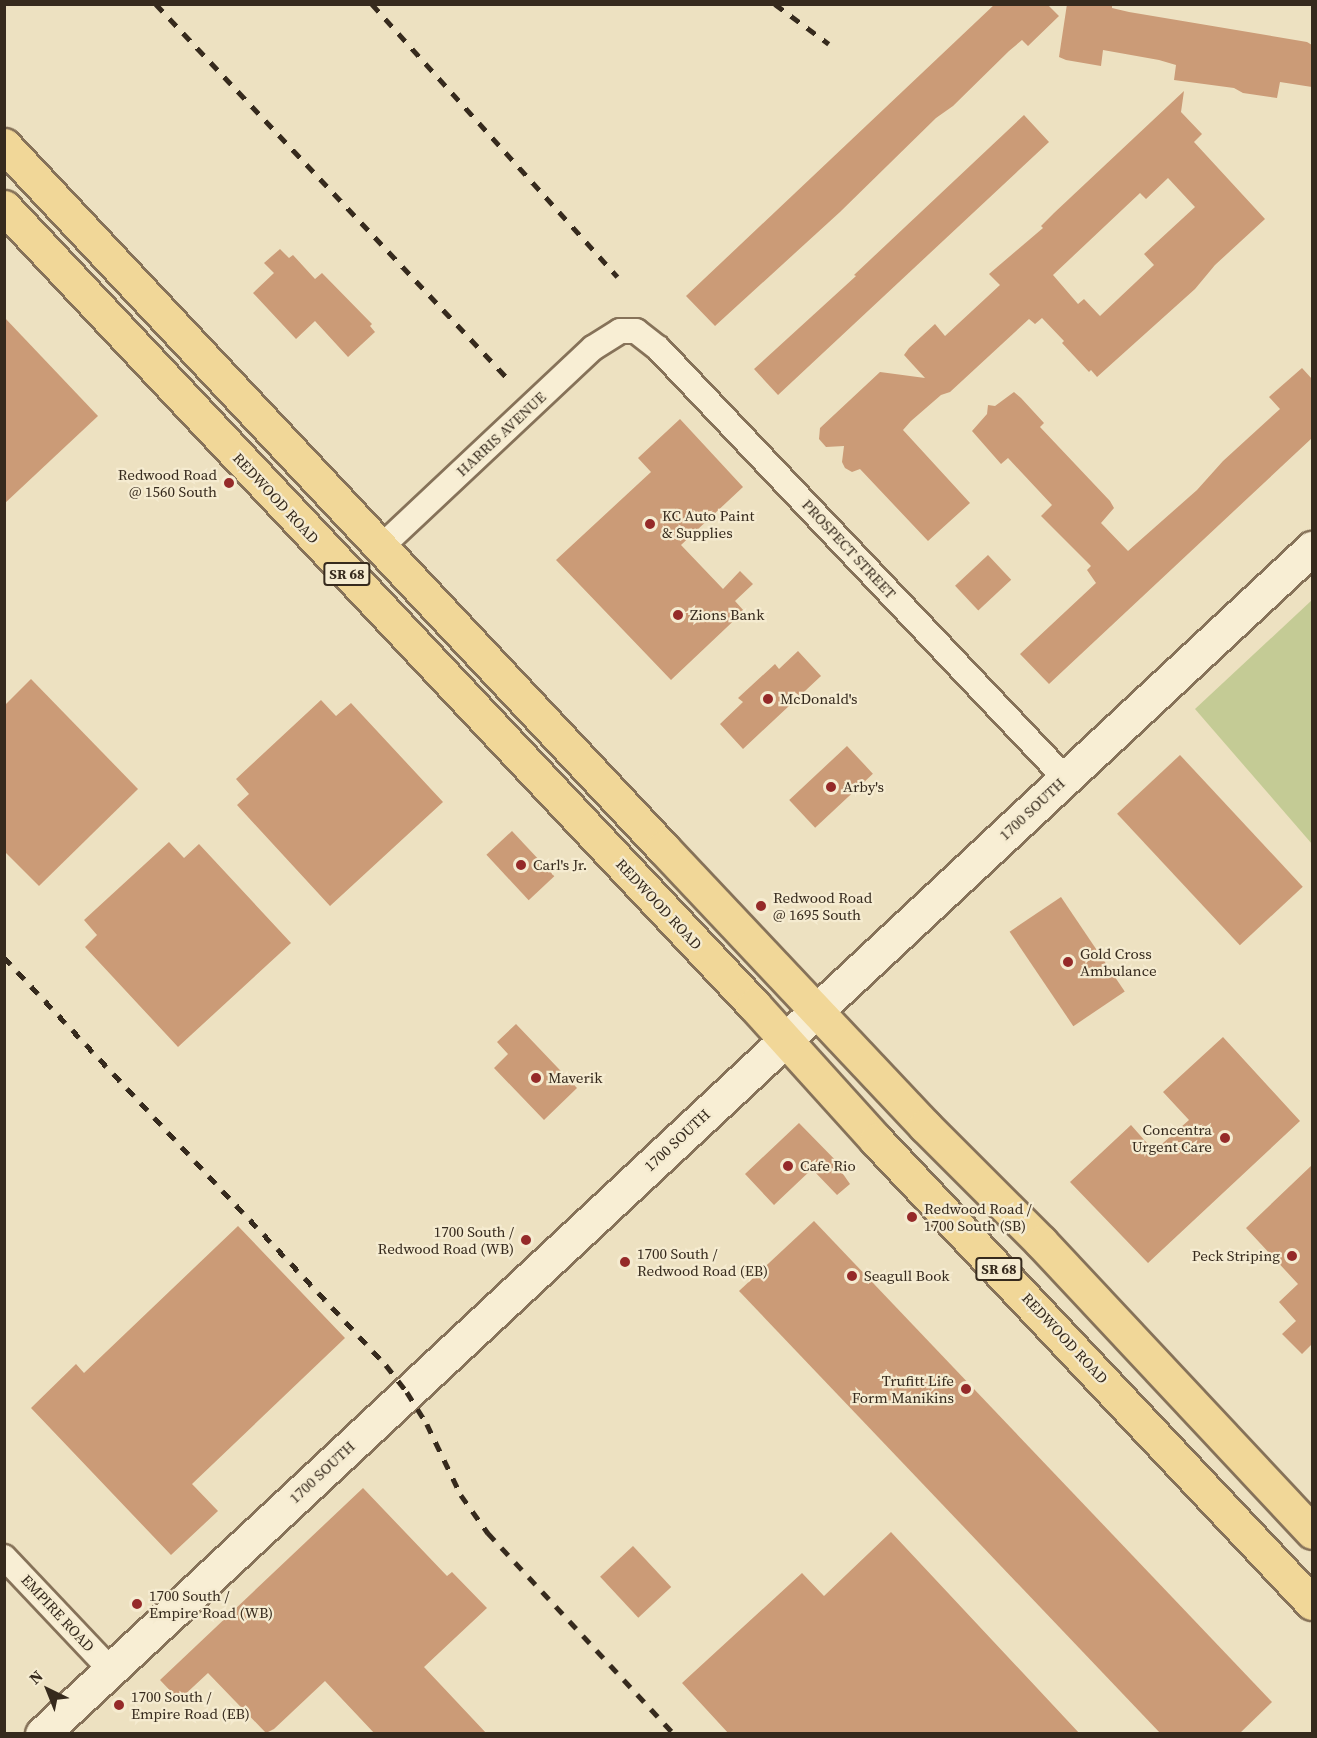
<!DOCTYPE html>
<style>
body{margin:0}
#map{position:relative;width:1317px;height:1738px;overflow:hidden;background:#ede1c1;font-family:"Source Serif 4",serif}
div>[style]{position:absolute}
.green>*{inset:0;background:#c4cb95}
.building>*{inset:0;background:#cb9b77;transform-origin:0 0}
.roads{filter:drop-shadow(2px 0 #867259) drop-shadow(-2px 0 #867259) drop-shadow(0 2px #867259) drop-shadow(0 -2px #867259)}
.street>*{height:24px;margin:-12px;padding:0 12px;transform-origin:12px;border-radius:12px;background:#f8eed4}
.secondary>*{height:33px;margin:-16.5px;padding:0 16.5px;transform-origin:16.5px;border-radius:16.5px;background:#f8eed4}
.primary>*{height:33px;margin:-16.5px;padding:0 16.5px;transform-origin:16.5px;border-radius:16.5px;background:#f1d798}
.rail>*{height:4.5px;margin-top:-2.25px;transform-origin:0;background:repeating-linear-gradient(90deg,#362a1d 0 10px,transparent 0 20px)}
.dots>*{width:16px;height:16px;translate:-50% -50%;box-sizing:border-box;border:3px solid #f5ebd0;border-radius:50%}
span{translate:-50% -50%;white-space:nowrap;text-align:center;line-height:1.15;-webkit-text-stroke:4.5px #f5ebd0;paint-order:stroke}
.shield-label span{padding:2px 4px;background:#f5ebd0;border:2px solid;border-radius:4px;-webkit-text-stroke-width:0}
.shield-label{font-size:14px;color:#362a1d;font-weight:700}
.street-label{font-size:15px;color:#362a1d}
.poi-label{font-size:15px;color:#362a1d}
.right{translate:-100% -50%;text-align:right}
.left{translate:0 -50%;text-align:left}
.frame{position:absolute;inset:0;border:6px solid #362a1d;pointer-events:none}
.north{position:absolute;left:18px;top:1660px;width:60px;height:60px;-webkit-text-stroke:4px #f5ebd0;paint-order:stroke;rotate:317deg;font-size:16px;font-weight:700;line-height:24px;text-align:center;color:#362a1d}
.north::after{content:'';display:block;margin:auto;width:21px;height:27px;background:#362a1d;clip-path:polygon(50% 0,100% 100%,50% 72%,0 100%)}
</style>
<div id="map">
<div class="green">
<i style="clip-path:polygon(1312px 600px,1312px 844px,1195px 709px)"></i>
</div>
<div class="building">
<i style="clip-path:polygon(995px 4px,1047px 4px,1059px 16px,1028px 46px,1022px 40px,1009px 51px,953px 106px,936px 118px,840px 212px,715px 326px,686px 296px)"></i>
<i style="clip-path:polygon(1067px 4px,1112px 4px,1112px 8px,1129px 12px,1307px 42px,1312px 45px,1312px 87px,1280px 82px,1277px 98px,1243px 93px,1234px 88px,1174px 80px,1176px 65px,1159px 60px,1103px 50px,1101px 66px,1066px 60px,1059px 57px)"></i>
<i style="clip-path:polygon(evenodd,1184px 91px,1181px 112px,1202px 134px,1194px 142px,1265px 219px,1215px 265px,1195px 289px,1097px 377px,1091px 370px,1089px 372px,1062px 343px,1064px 341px,1042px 318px,1035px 324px,1029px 319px,950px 392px,941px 395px,911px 421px,903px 430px,970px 503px,928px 541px,860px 469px,852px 472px,845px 468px,842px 462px,844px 446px,826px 447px,819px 439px,820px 428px,880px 372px,925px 378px,904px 355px,909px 348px,935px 324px,945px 336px,1000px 285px,989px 274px,1043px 228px,1041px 226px,1054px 213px,1184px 91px,1168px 178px,1195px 207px,1144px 254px,1154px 265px,1100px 316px,1084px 299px,1078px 304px,1053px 275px,1140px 193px,1146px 199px,1168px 178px)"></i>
<i style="clip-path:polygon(1024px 115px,1049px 142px,778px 395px,754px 369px,856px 276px,854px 275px)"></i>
<i style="clip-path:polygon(280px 249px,289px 258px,293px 255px,315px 279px,322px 273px,372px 324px,370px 326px,375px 332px,348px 357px,315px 321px,296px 339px,253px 293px,274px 273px,264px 263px)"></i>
<i style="clip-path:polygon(4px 317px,98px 416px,4px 504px)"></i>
<i style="clip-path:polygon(1302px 368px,1312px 379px,1312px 438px,1049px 684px,1020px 654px,1096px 583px,1087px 570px,1091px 566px,1041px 516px,1052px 505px,1008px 458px,1001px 464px,972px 431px,987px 414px,988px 405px,995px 406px,1014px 392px,1021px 398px,1044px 423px,1040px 427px,1110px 501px,1114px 508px,1101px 523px,1128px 551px,1197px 490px,1223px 461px,1280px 409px,1269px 397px)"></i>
<i style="clip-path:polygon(680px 419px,743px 487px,681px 545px,723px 589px,740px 571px,753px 584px,735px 601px,744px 611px,671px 680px,556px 560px,651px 472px,638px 458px)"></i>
<i style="left:988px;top:555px;width:34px;height:45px;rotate:47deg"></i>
<i style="clip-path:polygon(798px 651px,821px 676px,743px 749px,720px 724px,743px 702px,738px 698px,775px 664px,779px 669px)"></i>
<i style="clip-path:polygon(31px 679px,138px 789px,39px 886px,4px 851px,4px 706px)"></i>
<i style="clip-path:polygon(321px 700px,336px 716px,351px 703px,443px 802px,330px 906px,237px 805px,249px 794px,236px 779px)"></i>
<i style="left:847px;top:746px;width:38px;height:79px;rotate:47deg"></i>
<i style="left:1180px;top:755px;width:180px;height:86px;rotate:47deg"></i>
<i style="left:512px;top:831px;width:62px;height:35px;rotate:47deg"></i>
<i style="clip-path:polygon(169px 842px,184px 858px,199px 844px,291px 943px,178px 1047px,85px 947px,97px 935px,84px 920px)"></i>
<i style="left:1061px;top:897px;width:114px;height:62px;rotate:56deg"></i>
<i style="clip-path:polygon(516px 1024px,577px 1088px,544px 1120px,494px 1068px,508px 1054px,497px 1042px)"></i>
<i style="clip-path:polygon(1223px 1037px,1300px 1121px,1148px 1263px,1070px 1182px,1131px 1125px,1154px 1151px,1189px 1120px,1163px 1092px)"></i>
<i style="clip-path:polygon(799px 1123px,847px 1172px,843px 1174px,850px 1184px,837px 1195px,812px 1169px,774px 1205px,745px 1174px)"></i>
<i style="clip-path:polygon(1312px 1165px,1312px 1344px,1302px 1354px,1282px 1334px,1296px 1321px,1279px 1302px,1298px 1284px,1246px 1228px)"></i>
<i style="clip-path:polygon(814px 1221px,1272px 1702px,1239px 1734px,1161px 1734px,739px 1291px)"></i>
<i style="clip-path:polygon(238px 1226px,345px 1338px,192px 1484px,218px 1511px,171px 1555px,31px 1408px,76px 1364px,84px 1373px)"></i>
<i style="clip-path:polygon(363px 1488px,447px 1576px,452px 1572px,487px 1608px,424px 1667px,487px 1734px,375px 1734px,325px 1681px,274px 1729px,266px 1733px,208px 1673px,179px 1700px,160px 1680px)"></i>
<i style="clip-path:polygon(891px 1532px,1080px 1734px,729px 1734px,682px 1683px,802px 1573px,824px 1596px)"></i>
<i style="left:633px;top:1546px;width:56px;height:45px;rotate:47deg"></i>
</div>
<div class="roads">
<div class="street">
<i style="left:380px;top:548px;width:292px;rotate:-43.2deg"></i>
<i style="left:593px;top:348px;width:32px;rotate:-32deg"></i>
<i style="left:620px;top:331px;width:16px"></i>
<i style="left:636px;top:331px;width:28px;rotate:38deg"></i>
<i style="left:658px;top:348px;width:592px;rotate:46.57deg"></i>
<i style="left:4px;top:1557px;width:156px;rotate:46.6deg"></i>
</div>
<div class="secondary">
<i style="left:42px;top:1734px;width:1738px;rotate:-43.04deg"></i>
</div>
<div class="primary">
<i style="left:4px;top:145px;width:964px;rotate:46.85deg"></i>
<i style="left:663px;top:848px;width:382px;rotate:46.7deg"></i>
<i style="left:925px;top:1126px;width:164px;rotate:45deg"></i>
<i style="left:1041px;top:1242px;width:397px;rotate:46.9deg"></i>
<i style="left:4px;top:207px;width:1095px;rotate:46.78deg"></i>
<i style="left:754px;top:1005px;width:182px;rotate:47.9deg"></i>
<i style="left:876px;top:1140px;width:636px;rotate:46.72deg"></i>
</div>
</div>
<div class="rail">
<i style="left:156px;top:4px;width:517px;rotate:46.8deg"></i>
<i style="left:372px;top:4px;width:367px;rotate:48deg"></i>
<i style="left:775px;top:4px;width:67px;rotate:36.5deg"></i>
<i style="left:4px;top:957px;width:559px;rotate:46.89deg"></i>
<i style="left:386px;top:1365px;width:34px;rotate:52deg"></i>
<i style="left:407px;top:1392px;width:38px;rotate:58deg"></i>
<i style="left:427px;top:1424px;width:79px;rotate:64.4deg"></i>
<i style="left:461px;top:1495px;width:47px;rotate:54.6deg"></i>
<i style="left:488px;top:1533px;width:274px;rotate:47.2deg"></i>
</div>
<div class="dots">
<i style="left:229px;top:483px;background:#952a29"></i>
<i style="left:650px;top:524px;background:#952a29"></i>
<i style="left:678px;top:615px;background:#952a29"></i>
<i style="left:768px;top:699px;background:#952a29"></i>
<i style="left:831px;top:787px;background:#952a29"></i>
<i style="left:521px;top:865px;background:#952a29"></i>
<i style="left:761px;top:906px;background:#952a29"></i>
<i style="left:1068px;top:962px;background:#952a29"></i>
<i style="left:536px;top:1078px;background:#952a29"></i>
<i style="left:1225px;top:1138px;background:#952a29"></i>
<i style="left:788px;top:1166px;background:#952a29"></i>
<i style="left:912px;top:1217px;background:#952a29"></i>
<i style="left:526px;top:1240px;background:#952a29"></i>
<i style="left:1292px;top:1256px;background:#952a29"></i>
<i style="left:625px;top:1262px;background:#952a29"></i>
<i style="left:852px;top:1276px;background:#952a29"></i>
<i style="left:966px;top:1389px;background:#952a29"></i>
<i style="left:137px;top:1604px;background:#952a29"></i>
<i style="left:119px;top:1705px;background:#952a29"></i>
</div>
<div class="shield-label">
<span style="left:347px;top:574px">SR 68</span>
<span style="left:999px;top:1269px">SR 68</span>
</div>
<div class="street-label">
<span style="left:501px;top:434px;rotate:-43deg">HARRIS AVENUE</span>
<span style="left:276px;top:498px;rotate:47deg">REDWOOD ROAD</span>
<span style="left:849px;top:549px;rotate:47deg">PROSPECT STREET</span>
<span style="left:1032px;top:809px;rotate:-43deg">1700 SOUTH</span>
<span style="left:659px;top:904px;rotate:47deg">REDWOOD ROAD</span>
<span style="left:677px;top:1140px;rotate:-43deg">1700 SOUTH</span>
<span style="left:1065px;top:1338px;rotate:47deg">REDWOOD ROAD</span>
<span style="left:322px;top:1472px;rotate:-43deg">1700 SOUTH</span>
<span style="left:58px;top:1613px;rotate:47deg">EMPIRE ROAD</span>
</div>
<div class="poi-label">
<span class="right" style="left:217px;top:483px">Redwood Road<br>@ 1560 South</span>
<span class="left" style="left:662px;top:524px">KC Auto Paint<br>&amp; Supplies</span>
<span class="left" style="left:690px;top:615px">Zions Bank</span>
<span class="left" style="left:780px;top:699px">McDonald's</span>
<span class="left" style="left:843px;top:787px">Arby's</span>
<span class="left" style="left:533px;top:865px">Carl's Jr.</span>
<span class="left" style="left:773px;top:906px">Redwood Road<br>@ 1695 South</span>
<span class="left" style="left:1080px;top:962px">Gold Cross<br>Ambulance</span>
<span class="left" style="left:548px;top:1078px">Maverik</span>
<span class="right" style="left:1212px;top:1138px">Concentra<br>Urgent Care</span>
<span class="left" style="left:800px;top:1166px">Cafe Rio</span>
<span class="left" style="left:924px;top:1217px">Redwood Road /<br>1700 South (SB)</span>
<span class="right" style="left:514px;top:1240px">1700 South /<br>Redwood Road (WB)</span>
<span class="left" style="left:637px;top:1262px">1700 South /<br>Redwood Road (EB)</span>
<span class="right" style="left:1280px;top:1256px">Peck Striping</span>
<span class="left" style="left:864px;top:1276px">Seagull Book</span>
<span class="right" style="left:954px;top:1389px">Trufitt Life<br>Form Manikins</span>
<span class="left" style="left:149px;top:1604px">1700 South /<br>Empire Road (WB)</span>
<span class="left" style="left:131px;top:1705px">1700 South /<br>Empire Road (EB)</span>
</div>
<div class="frame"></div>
<div class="north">N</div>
</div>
